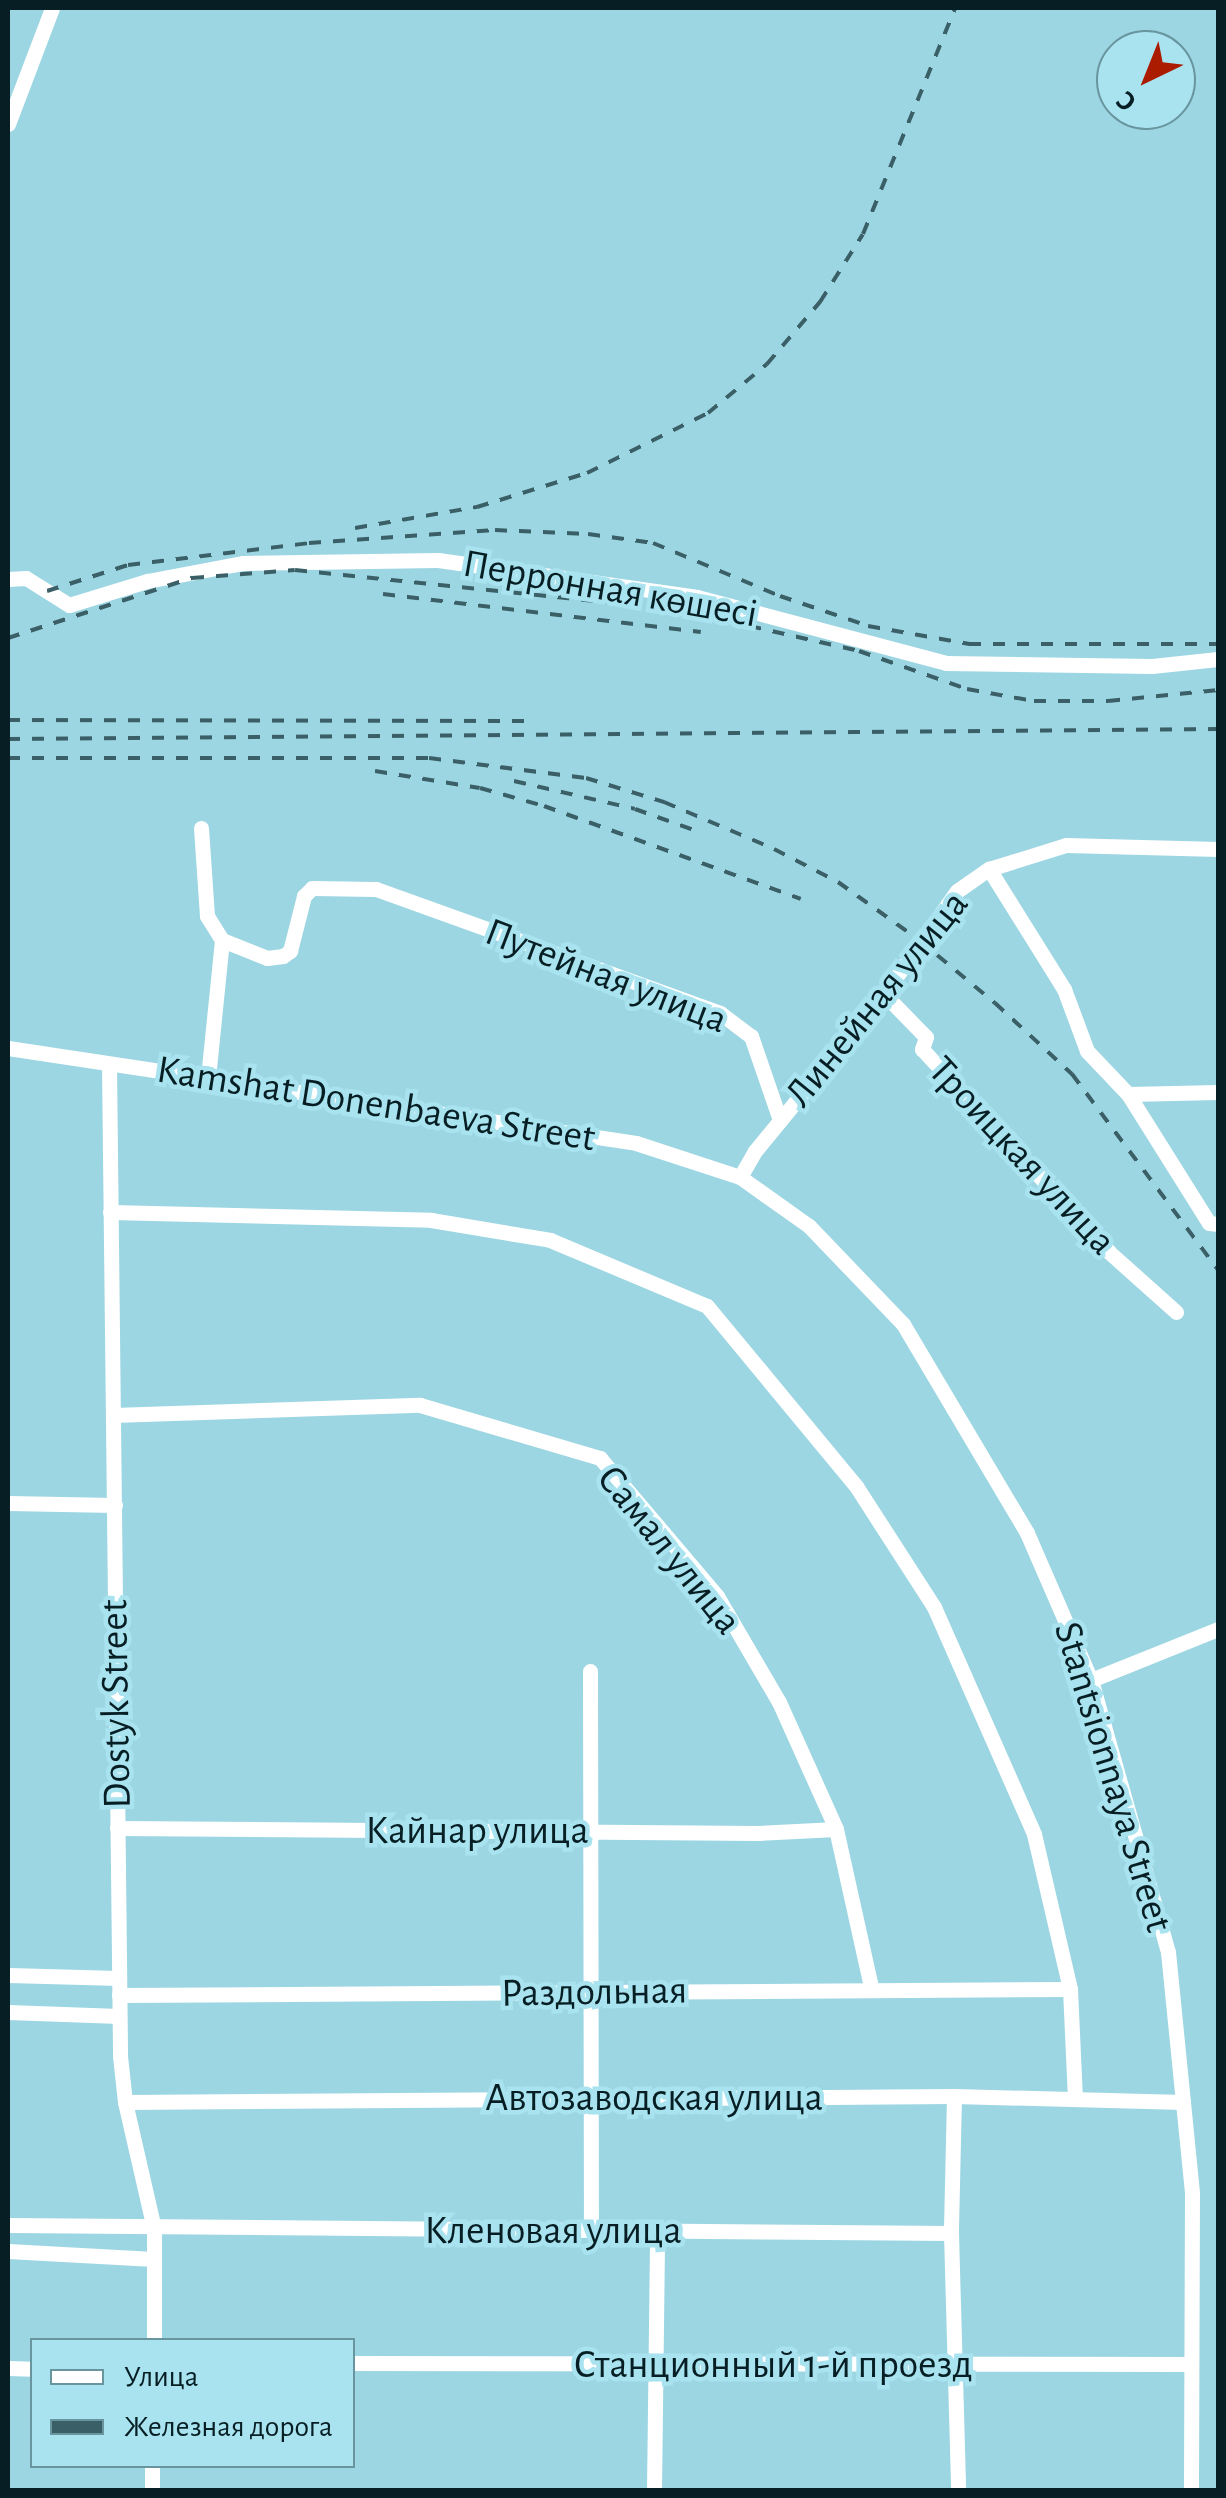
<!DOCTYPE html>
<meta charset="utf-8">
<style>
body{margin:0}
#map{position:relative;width:1226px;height:2498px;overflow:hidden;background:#9cd6e2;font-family:"Alegreya Sans",sans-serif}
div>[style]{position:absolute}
.minor>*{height:15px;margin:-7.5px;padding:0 7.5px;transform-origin:7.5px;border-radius:7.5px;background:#fff}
.rail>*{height:4px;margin-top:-2px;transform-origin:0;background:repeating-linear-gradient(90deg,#3b5f66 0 12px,transparent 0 24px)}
span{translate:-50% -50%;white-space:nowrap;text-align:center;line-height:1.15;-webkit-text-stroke:9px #a9e3ef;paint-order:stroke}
.street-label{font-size:40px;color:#071f24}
.frame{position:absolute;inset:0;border:10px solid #071f24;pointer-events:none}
.legend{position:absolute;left:30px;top:2338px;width:325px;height:130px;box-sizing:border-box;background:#a9e3ef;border:2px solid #68959e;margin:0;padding:12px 18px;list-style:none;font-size:30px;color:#071f24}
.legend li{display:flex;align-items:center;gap:20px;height:50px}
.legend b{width:50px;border:2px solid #68959e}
.north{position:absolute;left:1096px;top:30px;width:100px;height:100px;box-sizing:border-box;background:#a9e3ef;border:2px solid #68959e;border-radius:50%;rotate:223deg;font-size:28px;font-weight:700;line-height:40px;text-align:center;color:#071f24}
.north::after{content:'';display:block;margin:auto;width:35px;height:45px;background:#aa1b00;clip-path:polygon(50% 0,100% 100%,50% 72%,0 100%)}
</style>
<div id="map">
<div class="minor">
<i style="left:8px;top:124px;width:124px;rotate:-69.2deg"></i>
<i style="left:8px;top:579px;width:18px;rotate:-3deg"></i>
<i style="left:26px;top:578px;width:51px;rotate:32.1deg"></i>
<i style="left:69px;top:605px;width:82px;rotate:-17.1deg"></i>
<i style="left:147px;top:581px;width:98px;rotate:-10.6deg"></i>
<i style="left:243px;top:563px;width:195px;rotate:-0.9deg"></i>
<i style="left:438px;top:560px;width:262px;rotate:8.1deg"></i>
<i style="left:697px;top:597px;width:258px;rotate:14.8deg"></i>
<i style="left:946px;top:663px;width:206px;rotate:0.8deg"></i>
<i style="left:1152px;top:666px;width:66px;rotate:-6.1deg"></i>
<i style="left:201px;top:828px;width:88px;rotate:86.1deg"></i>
<i style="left:207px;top:916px;width:28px;rotate:58deg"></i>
<i style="left:222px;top:940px;width:139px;rotate:95.8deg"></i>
<i style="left:989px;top:869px;width:142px;rotate:58deg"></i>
<i style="left:1064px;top:989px;width:66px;rotate:69.6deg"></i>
<i style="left:1087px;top:1051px;width:59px;rotate:46.4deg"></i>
<i style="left:1128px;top:1094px;width:152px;rotate:57.9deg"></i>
<i style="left:1209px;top:1223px;width:9px;rotate:6deg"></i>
<i style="left:222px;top:940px;width:48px;rotate:21.8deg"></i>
<i style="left:267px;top:958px;width:16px;rotate:-7deg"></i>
<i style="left:283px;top:956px;width:9px;rotate:-36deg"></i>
<i style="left:290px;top:951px;width:57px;rotate:-75.7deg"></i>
<i style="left:304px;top:896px;width:11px;rotate:-45deg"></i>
<i style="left:312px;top:888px;width:64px;rotate:0.9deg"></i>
<i style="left:376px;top:889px;width:366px;rotate:19.8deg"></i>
<i style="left:720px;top:1013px;width:39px;rotate:37deg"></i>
<i style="left:751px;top:1036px;width:89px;rotate:71deg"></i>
<i style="left:884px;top:994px;width:60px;rotate:45.7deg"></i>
<i style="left:926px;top:1037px;width:13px;rotate:108deg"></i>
<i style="left:922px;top:1049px;width:276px;rotate:47.3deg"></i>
<i style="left:1109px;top:1252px;width:90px;rotate:41.8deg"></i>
<i style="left:8px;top:1048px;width:635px;rotate:8.6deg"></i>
<i style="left:636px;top:1143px;width:109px;rotate:18.1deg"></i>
<i style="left:740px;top:1177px;width:85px;rotate:35.4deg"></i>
<i style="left:809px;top:1226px;width:136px;rotate:46.2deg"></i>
<i style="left:903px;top:1324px;width:243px;rotate:59.3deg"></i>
<i style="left:1027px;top:1533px;width:160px;rotate:66.5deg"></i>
<i style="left:1091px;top:1680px;width:283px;rotate:74.2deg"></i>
<i style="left:1168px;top:1952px;width:243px;rotate:84.3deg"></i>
<i style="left:1192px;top:2194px;width:296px;rotate:90.2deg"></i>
<i style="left:109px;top:1064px;width:992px;rotate:89.36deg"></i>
<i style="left:120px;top:2056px;width:46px;rotate:83.8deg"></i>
<i style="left:125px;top:2102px;width:130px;rotate:77.1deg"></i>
<i style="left:154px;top:2229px;width:111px;rotate:90deg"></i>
<i style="left:1128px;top:1094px;width:90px;rotate:-1.3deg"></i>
<i style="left:740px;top:1177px;width:30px;rotate:-60deg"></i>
<i style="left:755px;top:1151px;width:203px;rotate:-50.6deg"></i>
<i style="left:884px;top:994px;width:126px;rotate:-54.7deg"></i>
<i style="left:957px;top:891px;width:39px;rotate:-35deg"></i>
<i style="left:989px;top:869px;width:81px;rotate:-17.3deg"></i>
<i style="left:1066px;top:845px;width:152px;rotate:1.5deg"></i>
<i style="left:110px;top:1212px;width:321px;rotate:1.4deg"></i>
<i style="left:431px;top:1220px;width:121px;rotate:9.5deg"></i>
<i style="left:550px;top:1240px;width:170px;rotate:22.8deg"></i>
<i style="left:707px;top:1306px;width:234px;rotate:50.4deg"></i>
<i style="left:856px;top:1486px;width:144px;rotate:57.2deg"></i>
<i style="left:934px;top:1607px;width:248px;rotate:66.2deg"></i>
<i style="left:1034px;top:1834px;width:159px;rotate:76.9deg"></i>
<i style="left:1070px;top:1989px;width:110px;rotate:87.4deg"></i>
<i style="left:113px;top:1415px;width:307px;rotate:-1.9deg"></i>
<i style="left:420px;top:1405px;width:188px;rotate:16.4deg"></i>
<i style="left:600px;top:1458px;width:181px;rotate:49.7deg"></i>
<i style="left:717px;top:1596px;width:123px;rotate:59.7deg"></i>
<i style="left:779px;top:1702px;width:139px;rotate:65.8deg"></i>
<i style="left:836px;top:1829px;width:162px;rotate:77.5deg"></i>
<i style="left:8px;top:1503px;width:107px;rotate:1.1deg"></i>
<i style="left:590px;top:1671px;width:560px;rotate:89.9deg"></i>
<i style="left:1091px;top:1680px;width:137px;rotate:-21.9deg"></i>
<i style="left:117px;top:1828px;width:641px;rotate:0.45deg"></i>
<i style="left:758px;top:1833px;width:78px;rotate:-2.9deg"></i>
<i style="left:8px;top:1975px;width:111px;rotate:1.5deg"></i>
<i style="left:119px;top:1995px;width:951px;rotate:-0.36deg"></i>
<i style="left:8px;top:2012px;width:111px;rotate:2.1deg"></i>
<i style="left:954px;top:2096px;width:137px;rotate:91.3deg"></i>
<i style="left:951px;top:2233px;width:257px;rotate:88.4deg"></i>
<i style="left:125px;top:2102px;width:829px;rotate:-0.41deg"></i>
<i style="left:954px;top:2096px;width:229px;rotate:1.5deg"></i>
<i style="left:8px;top:2225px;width:943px;rotate:0.49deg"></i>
<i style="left:8px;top:2251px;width:146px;rotate:3.1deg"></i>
<i style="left:355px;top:2363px;width:836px;rotate:0.07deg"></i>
<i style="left:8px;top:2368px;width:24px;rotate:2deg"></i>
<i style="left:152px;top:2490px;width:24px;rotate:-90deg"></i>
<i style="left:654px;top:2490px;width:258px;rotate:-89.3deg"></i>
</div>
<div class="rail">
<i style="left:355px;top:528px;width:124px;rotate:-9.8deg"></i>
<i style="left:477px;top:507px;width:115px;rotate:-17.2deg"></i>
<i style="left:587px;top:473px;width:135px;rotate:-26.4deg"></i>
<i style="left:708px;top:413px;width:77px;rotate:-39.7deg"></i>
<i style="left:767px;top:364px;width:82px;rotate:-49.5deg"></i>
<i style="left:820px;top:302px;width:80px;rotate:-57.7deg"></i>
<i style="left:863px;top:234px;width:244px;rotate:-67.8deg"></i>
<i style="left:47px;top:591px;width:85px;rotate:-17.8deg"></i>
<i style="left:128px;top:565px;width:182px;rotate:-6.9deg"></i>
<i style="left:309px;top:543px;width:186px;rotate:-4deg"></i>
<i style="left:495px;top:530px;width:93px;rotate:2.5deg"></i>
<i style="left:588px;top:534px;width:66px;rotate:7.9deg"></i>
<i style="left:653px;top:543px;width:138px;rotate:22.7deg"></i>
<i style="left:780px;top:596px;width:93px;rotate:18.8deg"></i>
<i style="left:868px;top:626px;width:103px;rotate:10.1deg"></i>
<i style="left:969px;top:644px;width:249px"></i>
<i style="left:383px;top:594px;width:320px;rotate:6.8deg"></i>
<i style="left:8px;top:638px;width:194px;rotate:-18.1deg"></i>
<i style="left:192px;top:578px;width:103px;rotate:-4.4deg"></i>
<i style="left:295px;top:570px;width:386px;rotate:5.9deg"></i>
<i style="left:679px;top:610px;width:185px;rotate:12.8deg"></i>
<i style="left:859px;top:651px;width:114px;rotate:19.4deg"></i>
<i style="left:967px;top:689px;width:68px;rotate:10.2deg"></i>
<i style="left:1034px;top:701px;width:74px"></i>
<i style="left:1108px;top:701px;width:111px;rotate:-5.7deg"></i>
<i style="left:8px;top:720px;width:522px;rotate:0.11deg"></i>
<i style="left:8px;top:739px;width:1210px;rotate:-0.47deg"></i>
<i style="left:8px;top:758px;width:421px"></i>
<i style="left:429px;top:758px;width:158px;rotate:7.3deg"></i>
<i style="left:586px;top:778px;width:82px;rotate:17.1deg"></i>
<i style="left:664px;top:802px;width:120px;rotate:23.1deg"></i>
<i style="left:774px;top:849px;width:72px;rotate:27.3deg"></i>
<i style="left:838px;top:882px;width:100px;rotate:35.6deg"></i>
<i style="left:919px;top:940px;width:99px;rotate:39.7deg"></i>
<i style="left:995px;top:1003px;width:105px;rotate:42.7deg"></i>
<i style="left:1072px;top:1074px;width:244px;rotate:53.3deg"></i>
<i style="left:375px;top:771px;width:106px;rotate:9.2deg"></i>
<i style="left:480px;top:788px;width:66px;rotate:15.7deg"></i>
<i style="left:544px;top:806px;width:273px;rotate:19.9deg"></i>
<i style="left:514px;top:781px;width:124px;rotate:13deg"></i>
<i style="left:635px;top:809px;width:71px;rotate:19.7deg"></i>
</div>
<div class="street-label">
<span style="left:610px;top:589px;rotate:10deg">Перронная көшесі</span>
<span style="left:606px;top:976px;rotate:21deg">Путейная улица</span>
<span style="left:877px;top:999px;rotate:-51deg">Линейная улица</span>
<span style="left:376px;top:1104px;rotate:9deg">Kamshat Donenbaeva Street</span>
<span style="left:1022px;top:1156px;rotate:47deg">Троицкая улица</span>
<span style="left:669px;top:1550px;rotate:51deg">Самал улица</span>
<span style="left:116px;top:1704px;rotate:-91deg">Dostyk Street</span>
<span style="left:1113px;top:1777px;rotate:73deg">Stantsionnaya Street</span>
<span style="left:477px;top:1831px">Кайнар улица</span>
<span style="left:594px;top:1992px;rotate:-1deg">Раздольная</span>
<span style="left:654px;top:2098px">Автозаводская улица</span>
<span style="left:553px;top:2231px">Кленовая улица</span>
<span style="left:773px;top:2365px">Станционный 1-й проезд</span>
</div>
<div class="frame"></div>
<ul class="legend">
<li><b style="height:12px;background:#fff"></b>Улица</li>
<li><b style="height:12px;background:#3b5f66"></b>Железная дорога</li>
</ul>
<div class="north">С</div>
</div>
